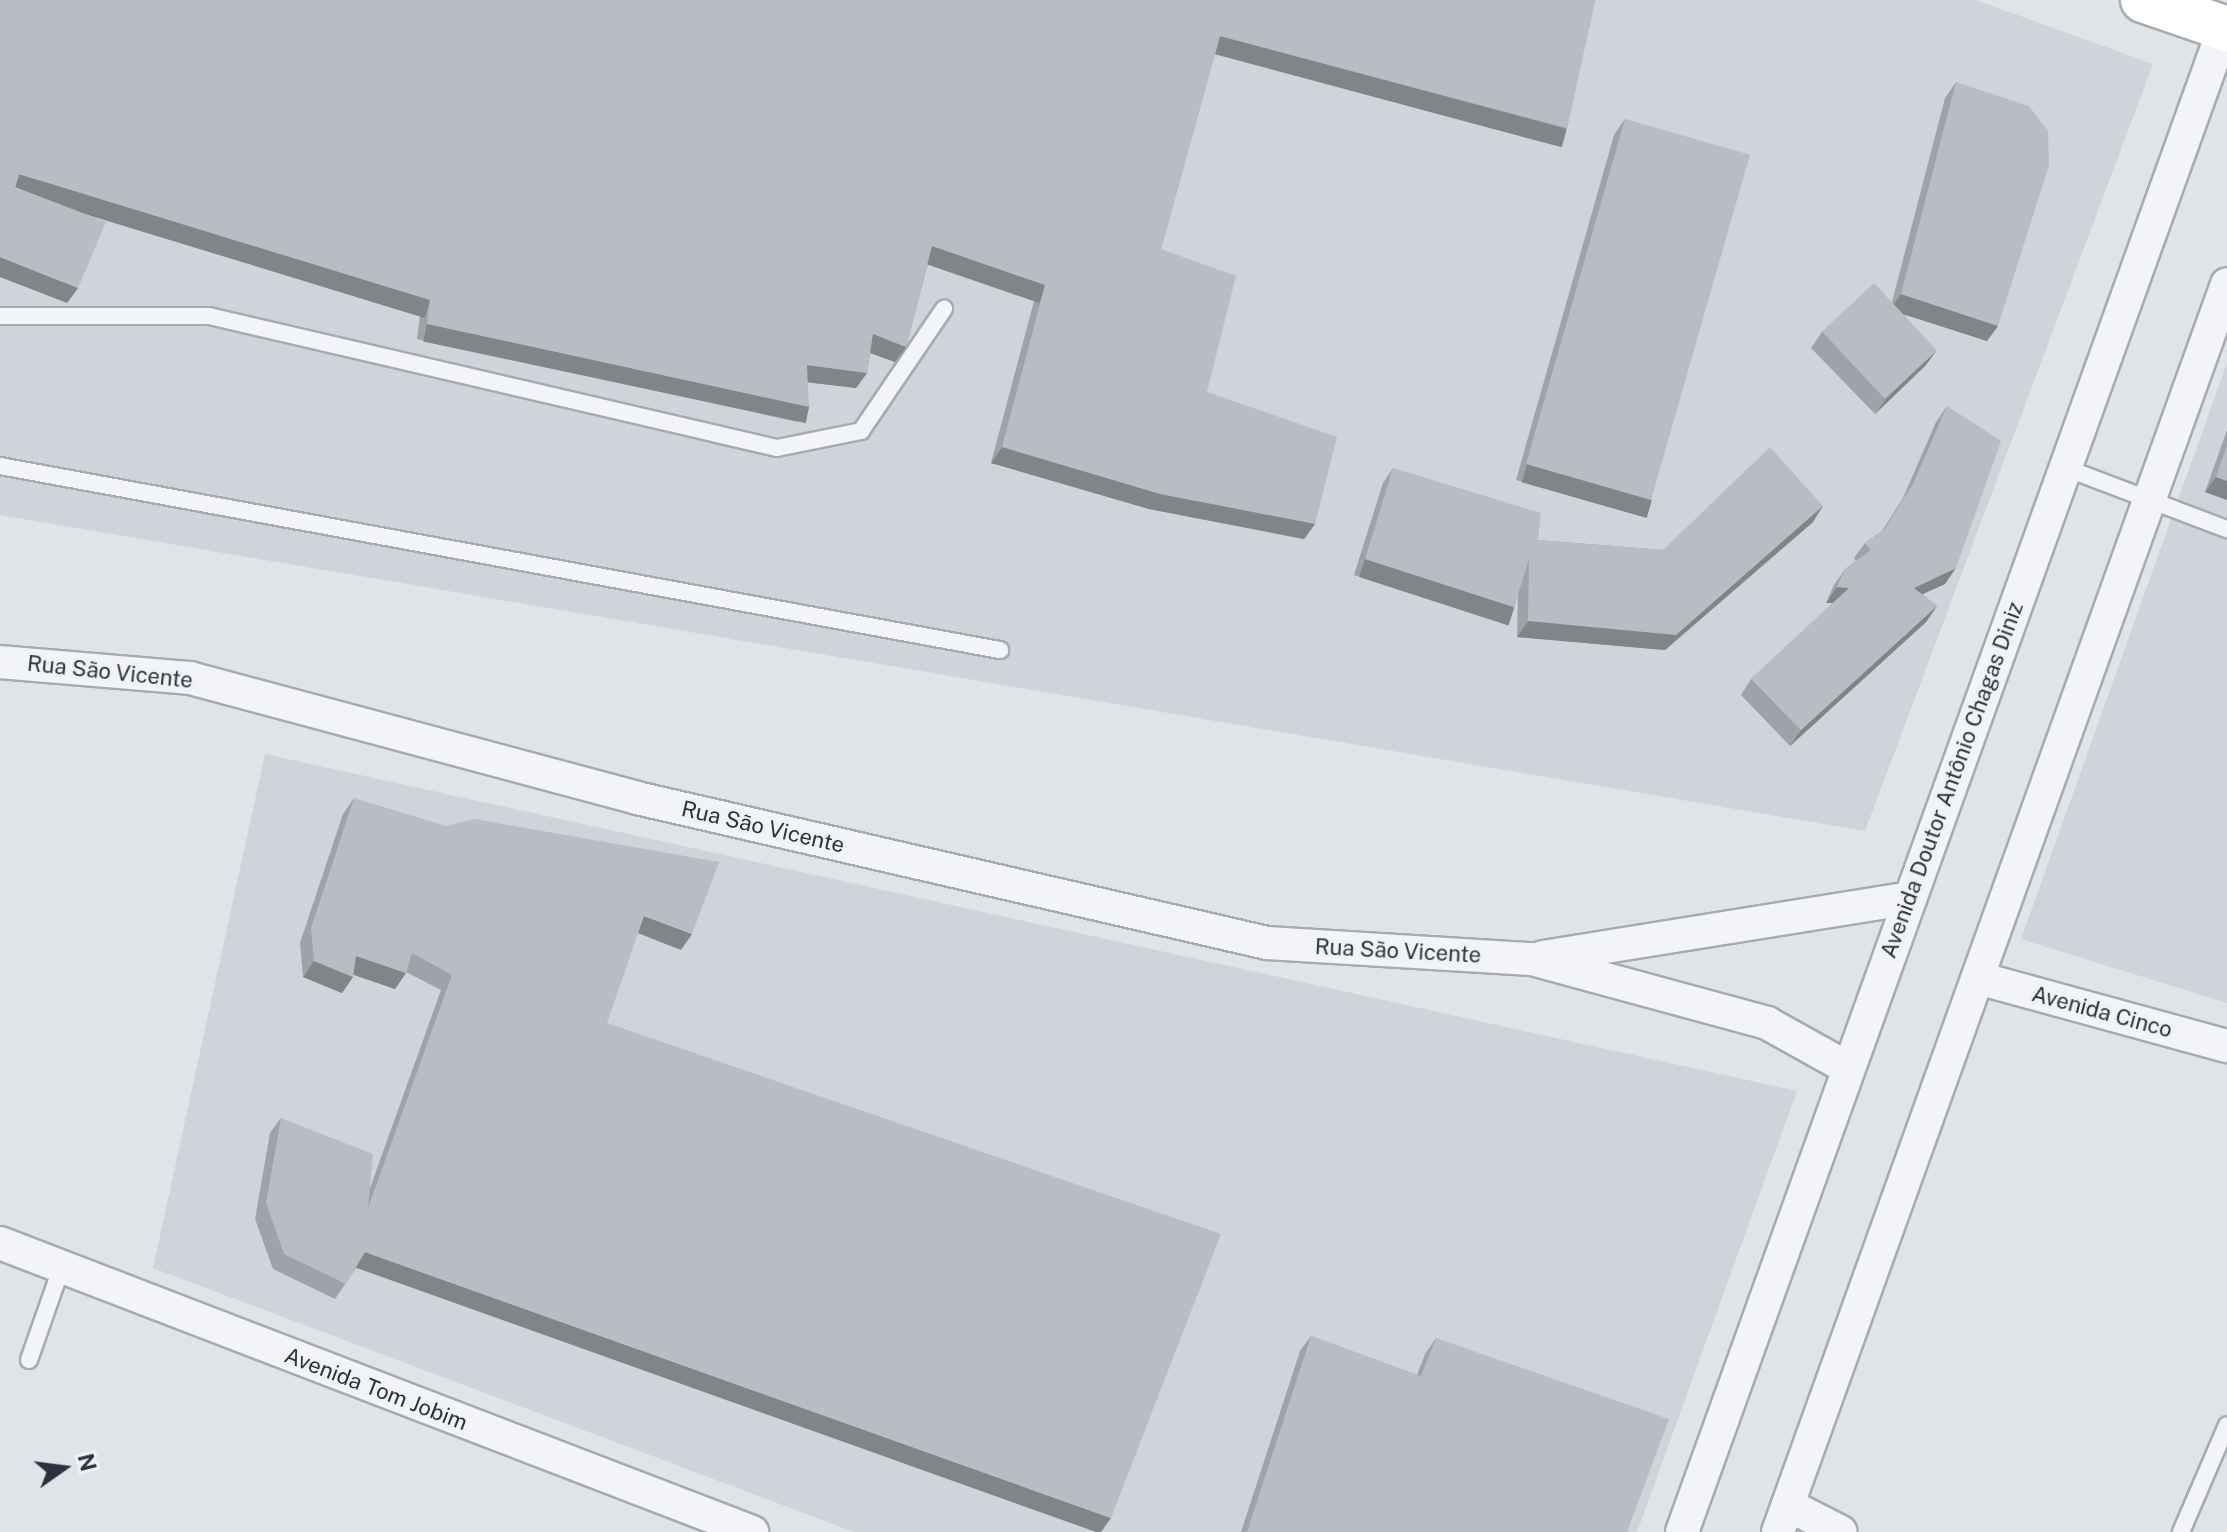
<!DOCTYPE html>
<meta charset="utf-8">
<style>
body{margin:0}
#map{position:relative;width:2227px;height:1532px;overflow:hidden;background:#e0e4e8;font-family:"Public Sans",sans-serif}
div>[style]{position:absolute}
.built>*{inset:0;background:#cfd3da}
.roads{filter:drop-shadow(2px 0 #a6abb2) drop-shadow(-2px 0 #a6abb2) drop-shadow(0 2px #a6abb2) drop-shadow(0 -2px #a6abb2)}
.lane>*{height:16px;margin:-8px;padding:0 8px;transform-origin:8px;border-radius:8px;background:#f3f4f7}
.street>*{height:32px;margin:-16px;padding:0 16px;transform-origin:16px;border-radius:16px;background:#f3f4f7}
.secondary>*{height:44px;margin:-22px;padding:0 22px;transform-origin:22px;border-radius:22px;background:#fff}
.wall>*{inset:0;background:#9ea3a9}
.shaded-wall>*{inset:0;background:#818489;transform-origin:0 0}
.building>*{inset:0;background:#b8bdc4;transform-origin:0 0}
span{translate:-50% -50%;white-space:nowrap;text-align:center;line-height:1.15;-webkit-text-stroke:8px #f0f2f6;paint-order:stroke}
.street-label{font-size:22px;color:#2a323e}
.north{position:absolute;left:24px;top:1428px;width:80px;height:80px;-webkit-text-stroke:6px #f0f2f6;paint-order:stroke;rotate:76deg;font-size:22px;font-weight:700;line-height:32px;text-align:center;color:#2a323e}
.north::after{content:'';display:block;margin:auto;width:28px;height:36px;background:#2a323e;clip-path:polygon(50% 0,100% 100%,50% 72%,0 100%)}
</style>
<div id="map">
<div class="built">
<i style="clip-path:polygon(0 0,1976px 0,2153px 64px,1865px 831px,0 515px)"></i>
<i style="clip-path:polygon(2227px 363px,2227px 1003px,2021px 939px)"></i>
<i style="clip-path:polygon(265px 754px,1797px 1091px,1637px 1532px,854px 1532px,153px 1268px)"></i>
</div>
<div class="roads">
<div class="lane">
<i style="left:0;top:316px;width:209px"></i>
<i style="left:209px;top:316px;width:583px;rotate:13.08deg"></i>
<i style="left:777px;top:448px;width:86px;rotate:-11.4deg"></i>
<i style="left:861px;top:431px;width:148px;rotate:-55.8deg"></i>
<i style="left:0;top:466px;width:1017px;rotate:10.43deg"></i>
<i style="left:2066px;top:468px;width:172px;rotate:20.8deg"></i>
<i style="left:29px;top:1360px;width:100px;rotate:-70.7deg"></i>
<i style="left:2181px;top:1532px;width:116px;rotate:-66.7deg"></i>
</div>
<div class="street">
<i style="left:0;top:662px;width:191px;rotate:4.8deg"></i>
<i style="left:190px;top:678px;width:463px;rotate:15deg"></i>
<i style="left:637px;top:798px;width:646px;rotate:12.96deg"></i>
<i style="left:1267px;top:943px;width:265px;rotate:3.5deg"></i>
<i style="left:1532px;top:959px;width:244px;rotate:15.2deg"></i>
<i style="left:1767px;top:1023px;width:93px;rotate:29.1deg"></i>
<i style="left:1543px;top:957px;width:372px;rotate:-9.1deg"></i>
<i style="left:1978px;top:978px;width:258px;rotate:15.3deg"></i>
<i style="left:0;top:1243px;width:806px;rotate:21.02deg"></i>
<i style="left:1788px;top:1505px;width:59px;rotate:27deg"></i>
<i style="left:1682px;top:1532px;width:1599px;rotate:-70.18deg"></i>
<i style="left:1778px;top:1532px;width:1326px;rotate:-70.21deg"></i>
</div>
<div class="secondary">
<i style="left:2143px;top:0;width:89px;rotate:19deg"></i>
</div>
</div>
<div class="wall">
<i style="clip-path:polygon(0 0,1595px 0,1567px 128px,1556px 144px,1215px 53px,1161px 249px,1207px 392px,1315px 524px,1304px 539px,1149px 509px,991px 463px,1034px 301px,928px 263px,906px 347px,895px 362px,870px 353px,867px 373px,856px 388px,808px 382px,798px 422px,417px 339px,420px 315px,83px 213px,78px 288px,67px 303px)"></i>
<i style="clip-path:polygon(1956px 82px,1998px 326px,1987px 341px,1904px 314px,1926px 365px,1875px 414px,1811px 348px,1822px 332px,1892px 302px,1945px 98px)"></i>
<i style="clip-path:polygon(1625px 119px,1641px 516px,1516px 480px,1614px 135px)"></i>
<i style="clip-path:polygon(1947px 406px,1945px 584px,1922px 594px,1937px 606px,1926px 622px,1790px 746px,1741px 695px,1751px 679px,1833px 603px,1826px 603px,1834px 585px,1845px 569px,1856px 561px,1854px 558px,1865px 543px,1882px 531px,1903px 498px,1936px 422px)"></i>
<i style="clip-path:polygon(2227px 430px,2227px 500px,2205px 492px)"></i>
<i style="clip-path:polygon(1393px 468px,1538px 540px,1663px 550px,1813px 522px,1665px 650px,1517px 637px,1518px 595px,1514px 607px,1503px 622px,1354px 575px,1383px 483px)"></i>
<i style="clip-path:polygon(354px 798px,681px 950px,638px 933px,356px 1268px,335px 1299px,273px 1269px,255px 1219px,270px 1133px,281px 1118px,370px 1188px,441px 990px,406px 972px,395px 989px,353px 974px,353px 977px,342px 993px,303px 977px,300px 943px,343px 814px)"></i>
<i style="clip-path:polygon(1311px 1336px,1417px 1375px,1425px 1354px,1436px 1338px,1627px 1532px,1241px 1532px,1300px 1351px)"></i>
</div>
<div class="shaded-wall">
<i style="left:1220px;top:36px;width:359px;height:19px;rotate:15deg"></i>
<i style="left:19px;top:174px;width:430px;height:19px;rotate:17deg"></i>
<i style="left:932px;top:246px;width:120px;height:19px;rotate:19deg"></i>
<i style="clip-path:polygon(0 257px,78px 288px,67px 303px,0 277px)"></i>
<i style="clip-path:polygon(1901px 294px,1998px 326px,1987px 341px,1890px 310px)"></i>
<i style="left:427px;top:324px;width:391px;height:18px;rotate:12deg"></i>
<i style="clip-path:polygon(873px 334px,906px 347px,895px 362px,862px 350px)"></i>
<i style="clip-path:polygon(1937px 350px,1926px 365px,1875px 414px,1886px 399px)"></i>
<i style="clip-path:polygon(807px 365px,867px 373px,856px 388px,796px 381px)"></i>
<i style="clip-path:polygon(1002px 447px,1315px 524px,1304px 539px,1149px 509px,991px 463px)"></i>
<i style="left:1527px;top:464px;width:130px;height:19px;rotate:16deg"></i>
<i style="clip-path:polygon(2216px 477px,2227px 481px,2227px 500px,2205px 492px)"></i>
<i style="clip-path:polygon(1823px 506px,1813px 522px,1665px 650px,1517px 637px,1528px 621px)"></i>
<i style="left:1365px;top:559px;width:157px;height:19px;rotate:18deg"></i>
<i style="clip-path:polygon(1956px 568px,1945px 584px,1903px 603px,1914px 588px)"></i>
<i style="clip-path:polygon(1837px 587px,1849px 588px,1838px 603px,1826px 603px)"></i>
<i style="clip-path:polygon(1937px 606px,1926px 622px,1790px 746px,1801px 730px)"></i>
<i style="clip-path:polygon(644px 916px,692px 934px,681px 950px,633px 931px)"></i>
<i style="clip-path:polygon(356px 956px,406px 973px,395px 989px,345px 972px)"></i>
<i style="clip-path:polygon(314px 961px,353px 977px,342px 993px,303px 977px)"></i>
<i style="clip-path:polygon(365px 1252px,1111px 1518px,1101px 1532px,1096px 1532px,354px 1267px)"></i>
</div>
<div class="building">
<i style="clip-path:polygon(0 0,1595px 0,1567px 128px,1220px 36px,1161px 249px,1236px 276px,1207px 392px,1337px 437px,1315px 524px,1160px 494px,1002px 447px,1045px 285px,932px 246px,906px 347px,873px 334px,867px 373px,807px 365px,809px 407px,427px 324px,430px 300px,19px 174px,15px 187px,106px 222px,78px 288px,0 257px)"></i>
<i style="clip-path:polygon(1956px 82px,2029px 106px,2048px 131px,2049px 165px,1998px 326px,1901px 294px)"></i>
<i style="left:1625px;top:119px;width:130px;height:359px;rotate:16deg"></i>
<i style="left:1874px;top:283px;width:92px;height:71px;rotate:47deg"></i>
<i style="clip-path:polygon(1947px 406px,2001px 441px,1956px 568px,1914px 588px,1937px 606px,1801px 730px,1751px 679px,1849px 588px,1837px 587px,1845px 569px,1871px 550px,1865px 543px,1884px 530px,1914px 482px)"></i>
<i style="clip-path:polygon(2227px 445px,2227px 481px,2216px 477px)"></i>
<i style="clip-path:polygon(1770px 447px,1823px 506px,1676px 635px,1528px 621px,1529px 559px,1514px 607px,1365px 559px,1393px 468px,1541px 513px,1538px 540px,1663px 550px)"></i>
<i style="clip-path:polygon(354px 798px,446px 826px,474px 819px,719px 862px,692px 934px,644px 916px,607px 1023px,1221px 1234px,1111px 1518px,365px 1252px,346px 1284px,284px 1254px,266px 1203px,281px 1118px,373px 1154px,368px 1208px,452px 975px,412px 953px,406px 973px,356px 956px,353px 977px,314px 961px,311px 928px)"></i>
<i style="clip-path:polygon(1311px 1336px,1421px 1376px,1436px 1338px,1669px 1419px,1627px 1532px,1247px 1532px)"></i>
</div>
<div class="street-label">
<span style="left:110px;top:672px;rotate:6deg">Rua São Vicente</span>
<span style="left:1952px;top:780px;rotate:-70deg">Avenida Doutor Antônio Chagas Diniz</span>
<span style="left:763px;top:827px;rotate:13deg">Rua São Vicente</span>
<span style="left:1398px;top:951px;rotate:3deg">Rua São Vicente</span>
<span style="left:2102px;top:1012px;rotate:15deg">Avenida Cinco</span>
<span style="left:376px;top:1389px;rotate:21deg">Avenida Tom Jobim</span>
</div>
<div class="north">N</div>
</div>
